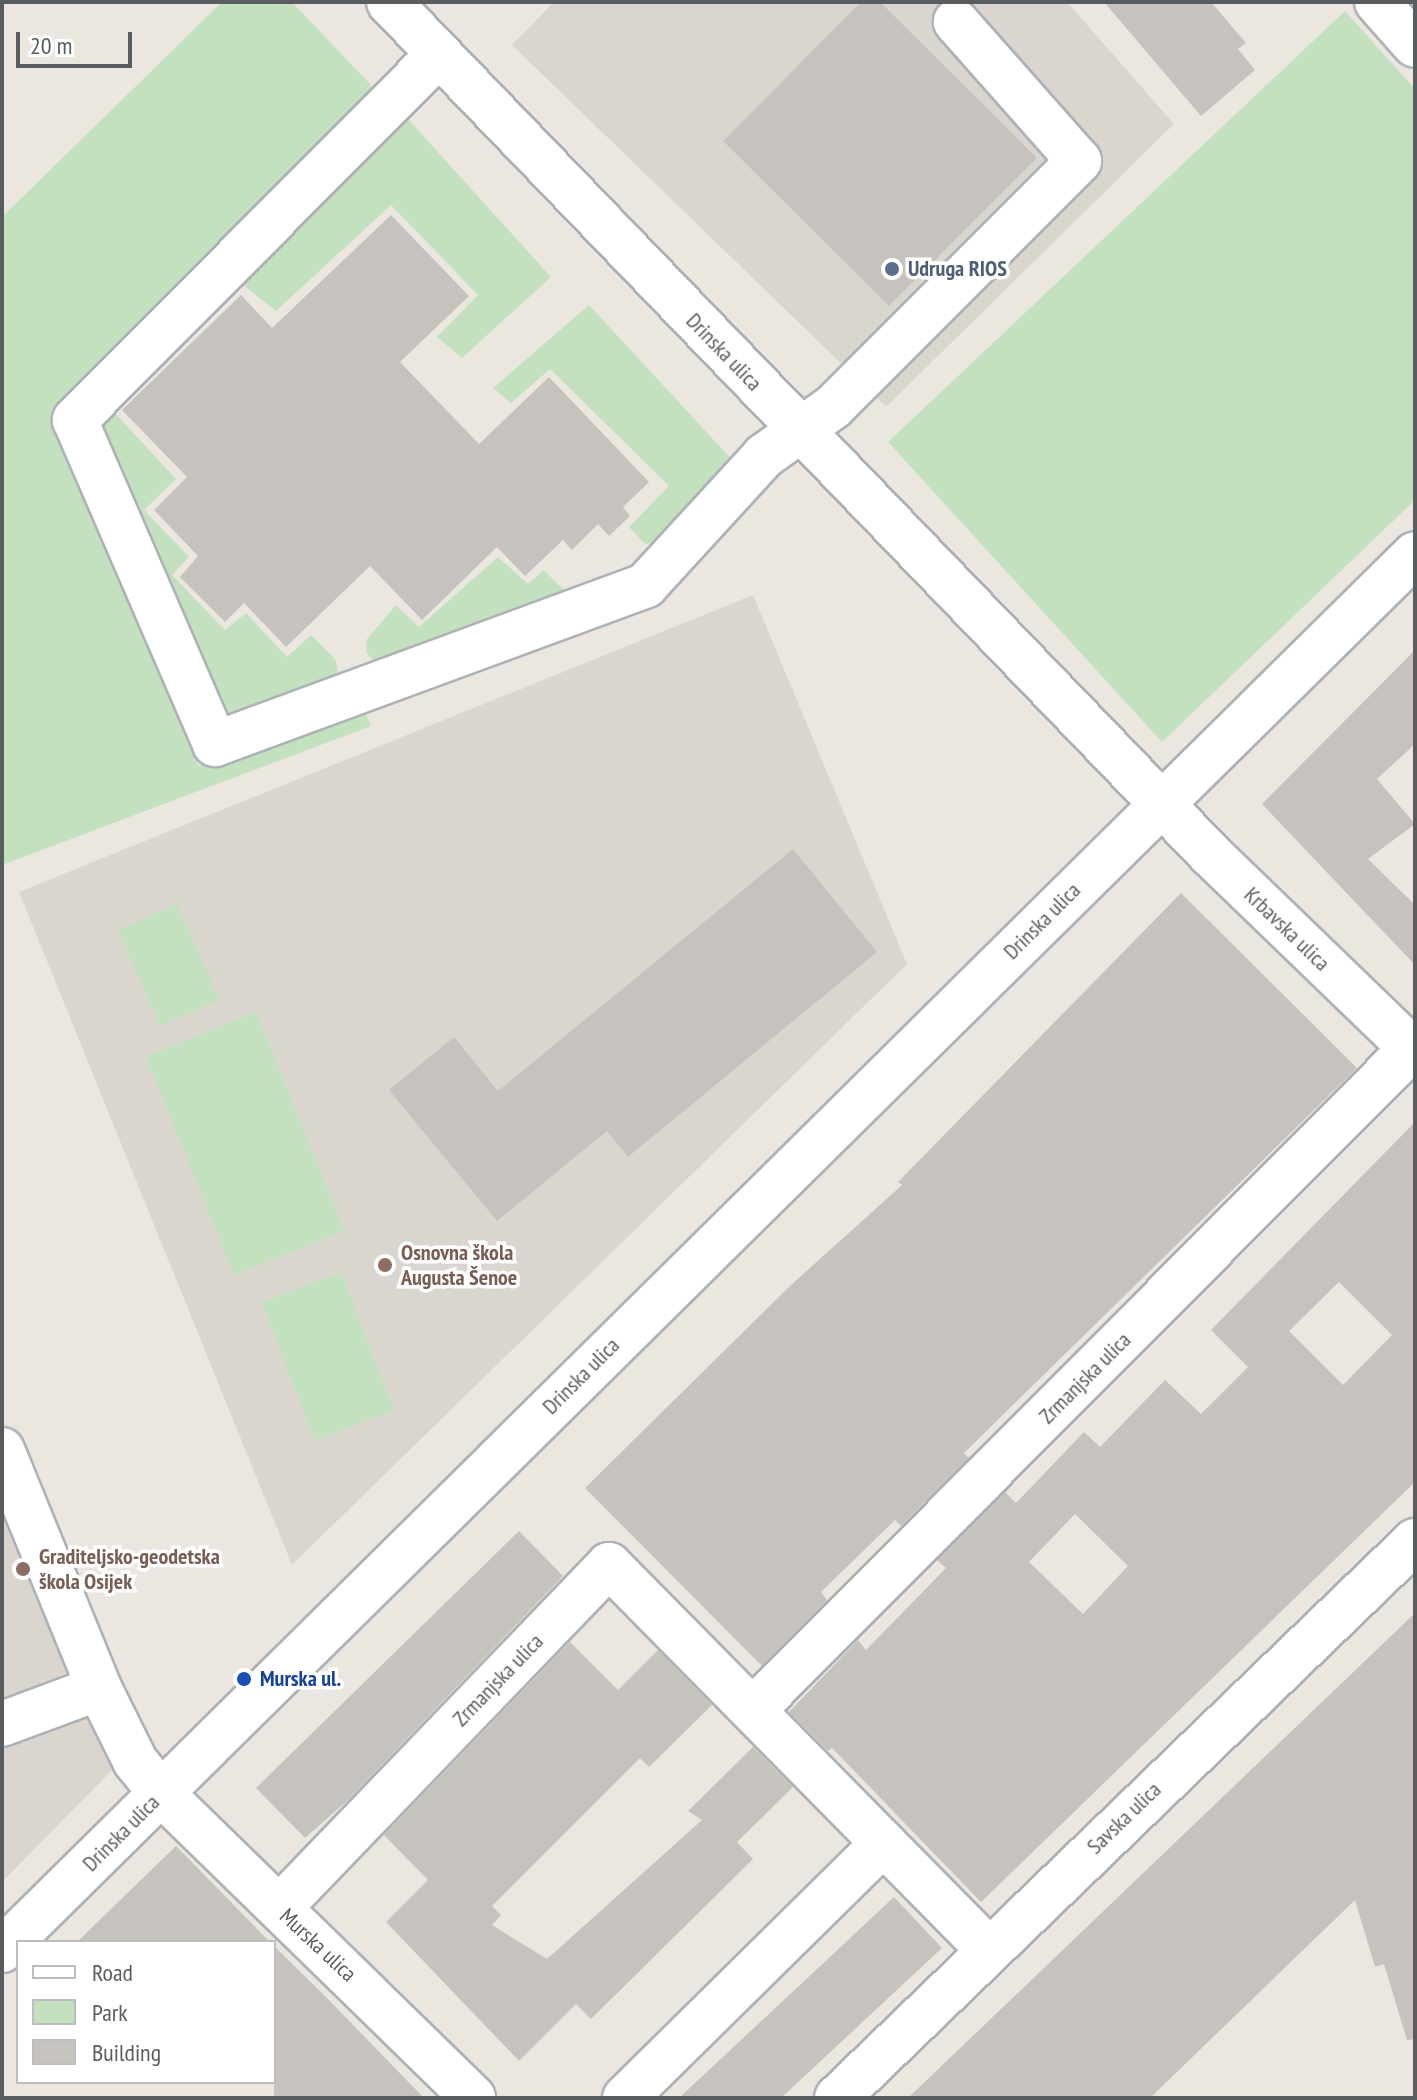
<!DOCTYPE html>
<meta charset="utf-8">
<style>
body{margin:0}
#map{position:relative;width:1417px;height:2100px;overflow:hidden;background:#ebe7e0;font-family:"PT Sans Narrow",sans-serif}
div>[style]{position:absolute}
.education>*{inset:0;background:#dad6cf}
.green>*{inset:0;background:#c3e1be;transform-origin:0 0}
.building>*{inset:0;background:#c6c2bd}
.roads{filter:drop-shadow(2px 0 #aeb2b5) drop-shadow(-2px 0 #aeb2b5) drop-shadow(0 2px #aeb2b5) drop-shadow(0 -2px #aeb2b5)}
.minor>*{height:44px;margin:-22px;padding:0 22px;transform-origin:22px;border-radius:22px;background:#fff}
.dots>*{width:22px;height:22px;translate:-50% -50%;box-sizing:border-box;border:4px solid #fff;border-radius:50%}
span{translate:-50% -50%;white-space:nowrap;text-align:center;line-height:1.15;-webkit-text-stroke:7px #fff;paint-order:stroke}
.service-label{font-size:22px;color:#4e5e75;font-weight:700}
.left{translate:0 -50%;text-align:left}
.street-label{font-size:22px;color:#595d60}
.education-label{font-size:22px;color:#785e54;font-weight:700}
.transit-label{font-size:22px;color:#164399;font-weight:700}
.frame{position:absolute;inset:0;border:4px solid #595d60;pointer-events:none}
.legend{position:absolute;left:16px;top:1940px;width:260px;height:144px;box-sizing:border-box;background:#fff;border:2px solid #bdbebf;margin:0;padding:10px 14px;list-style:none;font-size:24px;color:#595d60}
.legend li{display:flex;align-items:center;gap:16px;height:40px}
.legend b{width:40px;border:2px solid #bdbebf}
.scale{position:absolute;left:16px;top:32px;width:116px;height:36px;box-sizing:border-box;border:4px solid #595d60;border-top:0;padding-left:10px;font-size:24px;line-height:28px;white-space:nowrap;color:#595d60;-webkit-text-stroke:6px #fff;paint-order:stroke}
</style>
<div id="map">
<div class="education">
<i style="clip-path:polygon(554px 2px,1067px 2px,1174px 124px,886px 407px,512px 45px)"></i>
<i style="clip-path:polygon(753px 595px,907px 964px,292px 1565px,19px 892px)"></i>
<i style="clip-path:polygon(2px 1464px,121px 1761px,2px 1882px)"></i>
</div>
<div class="green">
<i style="clip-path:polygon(222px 2px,292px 2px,388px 103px,50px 421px,198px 766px,362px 705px,371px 726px,2px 865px,2px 217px)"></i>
<i style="clip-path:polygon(1345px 11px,1415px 89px,1415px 500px,1162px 742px,888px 442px)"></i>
<i style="clip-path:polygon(408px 119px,551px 277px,462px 358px,437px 337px,478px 295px,391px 205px,276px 311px,237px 280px)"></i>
<i style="clip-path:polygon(225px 291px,231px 298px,113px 411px,176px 479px,144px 510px,189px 557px,172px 575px,225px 630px,246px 613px,287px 657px,311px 635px,335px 659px,339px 675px,251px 717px,219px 717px,83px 420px)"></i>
<i style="clip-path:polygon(589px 305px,749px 478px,667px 539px,645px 544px,629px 527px,669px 486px,550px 369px,511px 403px,493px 388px)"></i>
<i style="clip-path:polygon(498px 557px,528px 584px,544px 570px,564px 590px,544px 611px,382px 671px,366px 652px,367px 639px,396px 605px,419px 627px)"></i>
<i style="left:177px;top:904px;width:105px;height:65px;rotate:66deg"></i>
<i style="left:256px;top:1012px;width:236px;height:119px;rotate:68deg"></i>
<i style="left:341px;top:1272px;width:148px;height:85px;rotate:69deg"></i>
</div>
<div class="building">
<i style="clip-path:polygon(861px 2px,880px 2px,1037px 158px,889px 306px,723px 141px)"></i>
<i style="clip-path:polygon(1104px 2px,1211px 2px,1246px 43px,1238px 49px,1255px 70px,1201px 116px)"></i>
<i style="clip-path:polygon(391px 215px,469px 296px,400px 362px,479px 444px,549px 377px,649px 482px,623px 507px,630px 516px,609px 536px,598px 524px,572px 550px,563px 540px,525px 576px,497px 547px,422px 620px,370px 566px,286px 647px,244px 603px,225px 622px,180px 577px,198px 556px,154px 510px,187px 477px,122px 410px,241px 295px,272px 328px)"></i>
<i style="clip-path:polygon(1415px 650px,1415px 744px,1377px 779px,1415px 824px,1368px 859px,1415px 905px,1415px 965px,1262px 804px)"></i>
<i style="clip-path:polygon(793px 849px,877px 952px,628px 1157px,607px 1131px,497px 1221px,389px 1090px,454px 1037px,498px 1091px)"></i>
<i style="clip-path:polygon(1181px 893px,1357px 1068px,964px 1453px,969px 1458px,901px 1526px,895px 1520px,821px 1592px,827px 1600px,762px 1666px,585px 1488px,790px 1286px,902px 1185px,898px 1182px)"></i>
<i style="clip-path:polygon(evenodd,1415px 1122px,1415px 1482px,981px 1902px,832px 1748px,828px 1751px,789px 1712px,858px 1640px,866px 1650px,946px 1568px,937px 1560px,1005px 1492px,1016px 1503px,1084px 1432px,1100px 1447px,1165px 1380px,1201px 1414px,1248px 1367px,1211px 1330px,1415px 1122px,1339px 1282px,1392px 1335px,1343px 1385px,1289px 1331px,1339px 1282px,1415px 1122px,1075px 1514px,1128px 1566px,1083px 1614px,1029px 1562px,1075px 1514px)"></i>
<i style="clip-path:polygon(519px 1531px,563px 1576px,348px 1800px,305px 1838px,256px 1788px)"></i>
<i style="clip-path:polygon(1415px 1613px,1415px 2039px,1407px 2040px,1384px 1964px,1375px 1967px,1355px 1900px,1150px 2098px,908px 2098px)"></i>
<i style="clip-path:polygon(570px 1642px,618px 1690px,658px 1650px,712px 1705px,649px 1767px,640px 1758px,492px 1906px,501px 1915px,492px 1925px,547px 1959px,702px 1820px,688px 1811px,753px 1747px,793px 1787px,737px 1842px,753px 1859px,591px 2019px,576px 2004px,519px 2061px,386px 1922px,428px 1880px,384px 1835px)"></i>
<i style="clip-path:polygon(176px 1846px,270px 1942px,77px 1942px,113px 1907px)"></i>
<i style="clip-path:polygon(894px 1897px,942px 1948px,781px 2098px,679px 2098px)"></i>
<i style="clip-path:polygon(274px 1946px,326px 1997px,424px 2098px,274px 2098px)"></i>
</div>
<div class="roads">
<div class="minor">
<i style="left:389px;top:2px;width:1182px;rotate:46.06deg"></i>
<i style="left:1209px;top:853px;width:286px;rotate:44deg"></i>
<i style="left:1377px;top:2px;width:57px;rotate:48.5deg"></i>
<i style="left:438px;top:55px;width:515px;rotate:134.84deg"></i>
<i style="left:75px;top:420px;width:353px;rotate:66.6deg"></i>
<i style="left:215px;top:744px;width:459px;rotate:-20.2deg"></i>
<i style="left:646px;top:585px;width:175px;rotate:-47.5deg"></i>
<i style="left:764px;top:456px;width:85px;rotate:-35.4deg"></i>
<i style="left:833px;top:407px;width:348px;rotate:-45deg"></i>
<i style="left:1079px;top:161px;width:186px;rotate:-131.5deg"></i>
<i style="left:2px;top:1450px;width:257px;rotate:67.8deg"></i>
<i style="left:99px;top:1688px;width:81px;rotate:63.7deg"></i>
<i style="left:135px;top:1761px;width:41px;rotate:50.9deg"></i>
<i style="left:161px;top:1793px;width:436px;rotate:44.3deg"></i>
<i style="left:754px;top:1709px;width:937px;rotate:-45.13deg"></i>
<i style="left:2px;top:1724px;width:103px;rotate:-20.4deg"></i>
<i style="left:279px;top:1908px;width:476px;rotate:-46.1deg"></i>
<i style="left:609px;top:1565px;width:538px;rotate:45.38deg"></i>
<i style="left:2px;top:1950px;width:1986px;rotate:-44.65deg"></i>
<i style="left:625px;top:2098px;width:363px;rotate:-44.6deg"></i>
<i style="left:837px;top:2098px;width:803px;rotate:-43.94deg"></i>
</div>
</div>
<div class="dots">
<i style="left:892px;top:269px;background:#5c6f8a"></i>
<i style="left:385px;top:1265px;background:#8d6e63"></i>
<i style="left:23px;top:1569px;background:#8d6e63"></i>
<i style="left:244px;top:1679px;background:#1a4fb4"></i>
</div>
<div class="service-label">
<span class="left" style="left:908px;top:269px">Udruga RIOS</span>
</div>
<div class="street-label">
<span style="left:724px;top:352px;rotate:46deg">Drinska ulica</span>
<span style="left:1042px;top:921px;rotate:-45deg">Drinska ulica</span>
<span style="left:1287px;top:929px;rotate:44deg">Krbavska ulica</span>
<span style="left:581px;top:1376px;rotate:-45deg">Drinska ulica</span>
<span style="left:1085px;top:1378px;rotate:-45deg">Zrmanjska ulica</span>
<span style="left:498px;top:1680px;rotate:-46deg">Zrmanjska ulica</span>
<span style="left:1124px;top:1818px;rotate:-44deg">Savska ulica</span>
<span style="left:121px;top:1833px;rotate:-45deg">Drinska ulica</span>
<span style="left:318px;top:1945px;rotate:43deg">Murska ulica</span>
</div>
<div class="education-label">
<span class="left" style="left:401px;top:1265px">Osnovna škola<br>Augusta Šenoe</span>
<span class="left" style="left:39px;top:1569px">Graditeljsko-geodetska<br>škola Osijek</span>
</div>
<div class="transit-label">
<span class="left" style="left:260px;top:1679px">Murska ul.</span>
</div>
<div class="frame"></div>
<ul class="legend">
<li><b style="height:10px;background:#fff"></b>Road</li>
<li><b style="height:22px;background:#c3e1be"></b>Park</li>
<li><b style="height:22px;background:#c6c2bd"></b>Building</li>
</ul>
<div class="scale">20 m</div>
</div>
